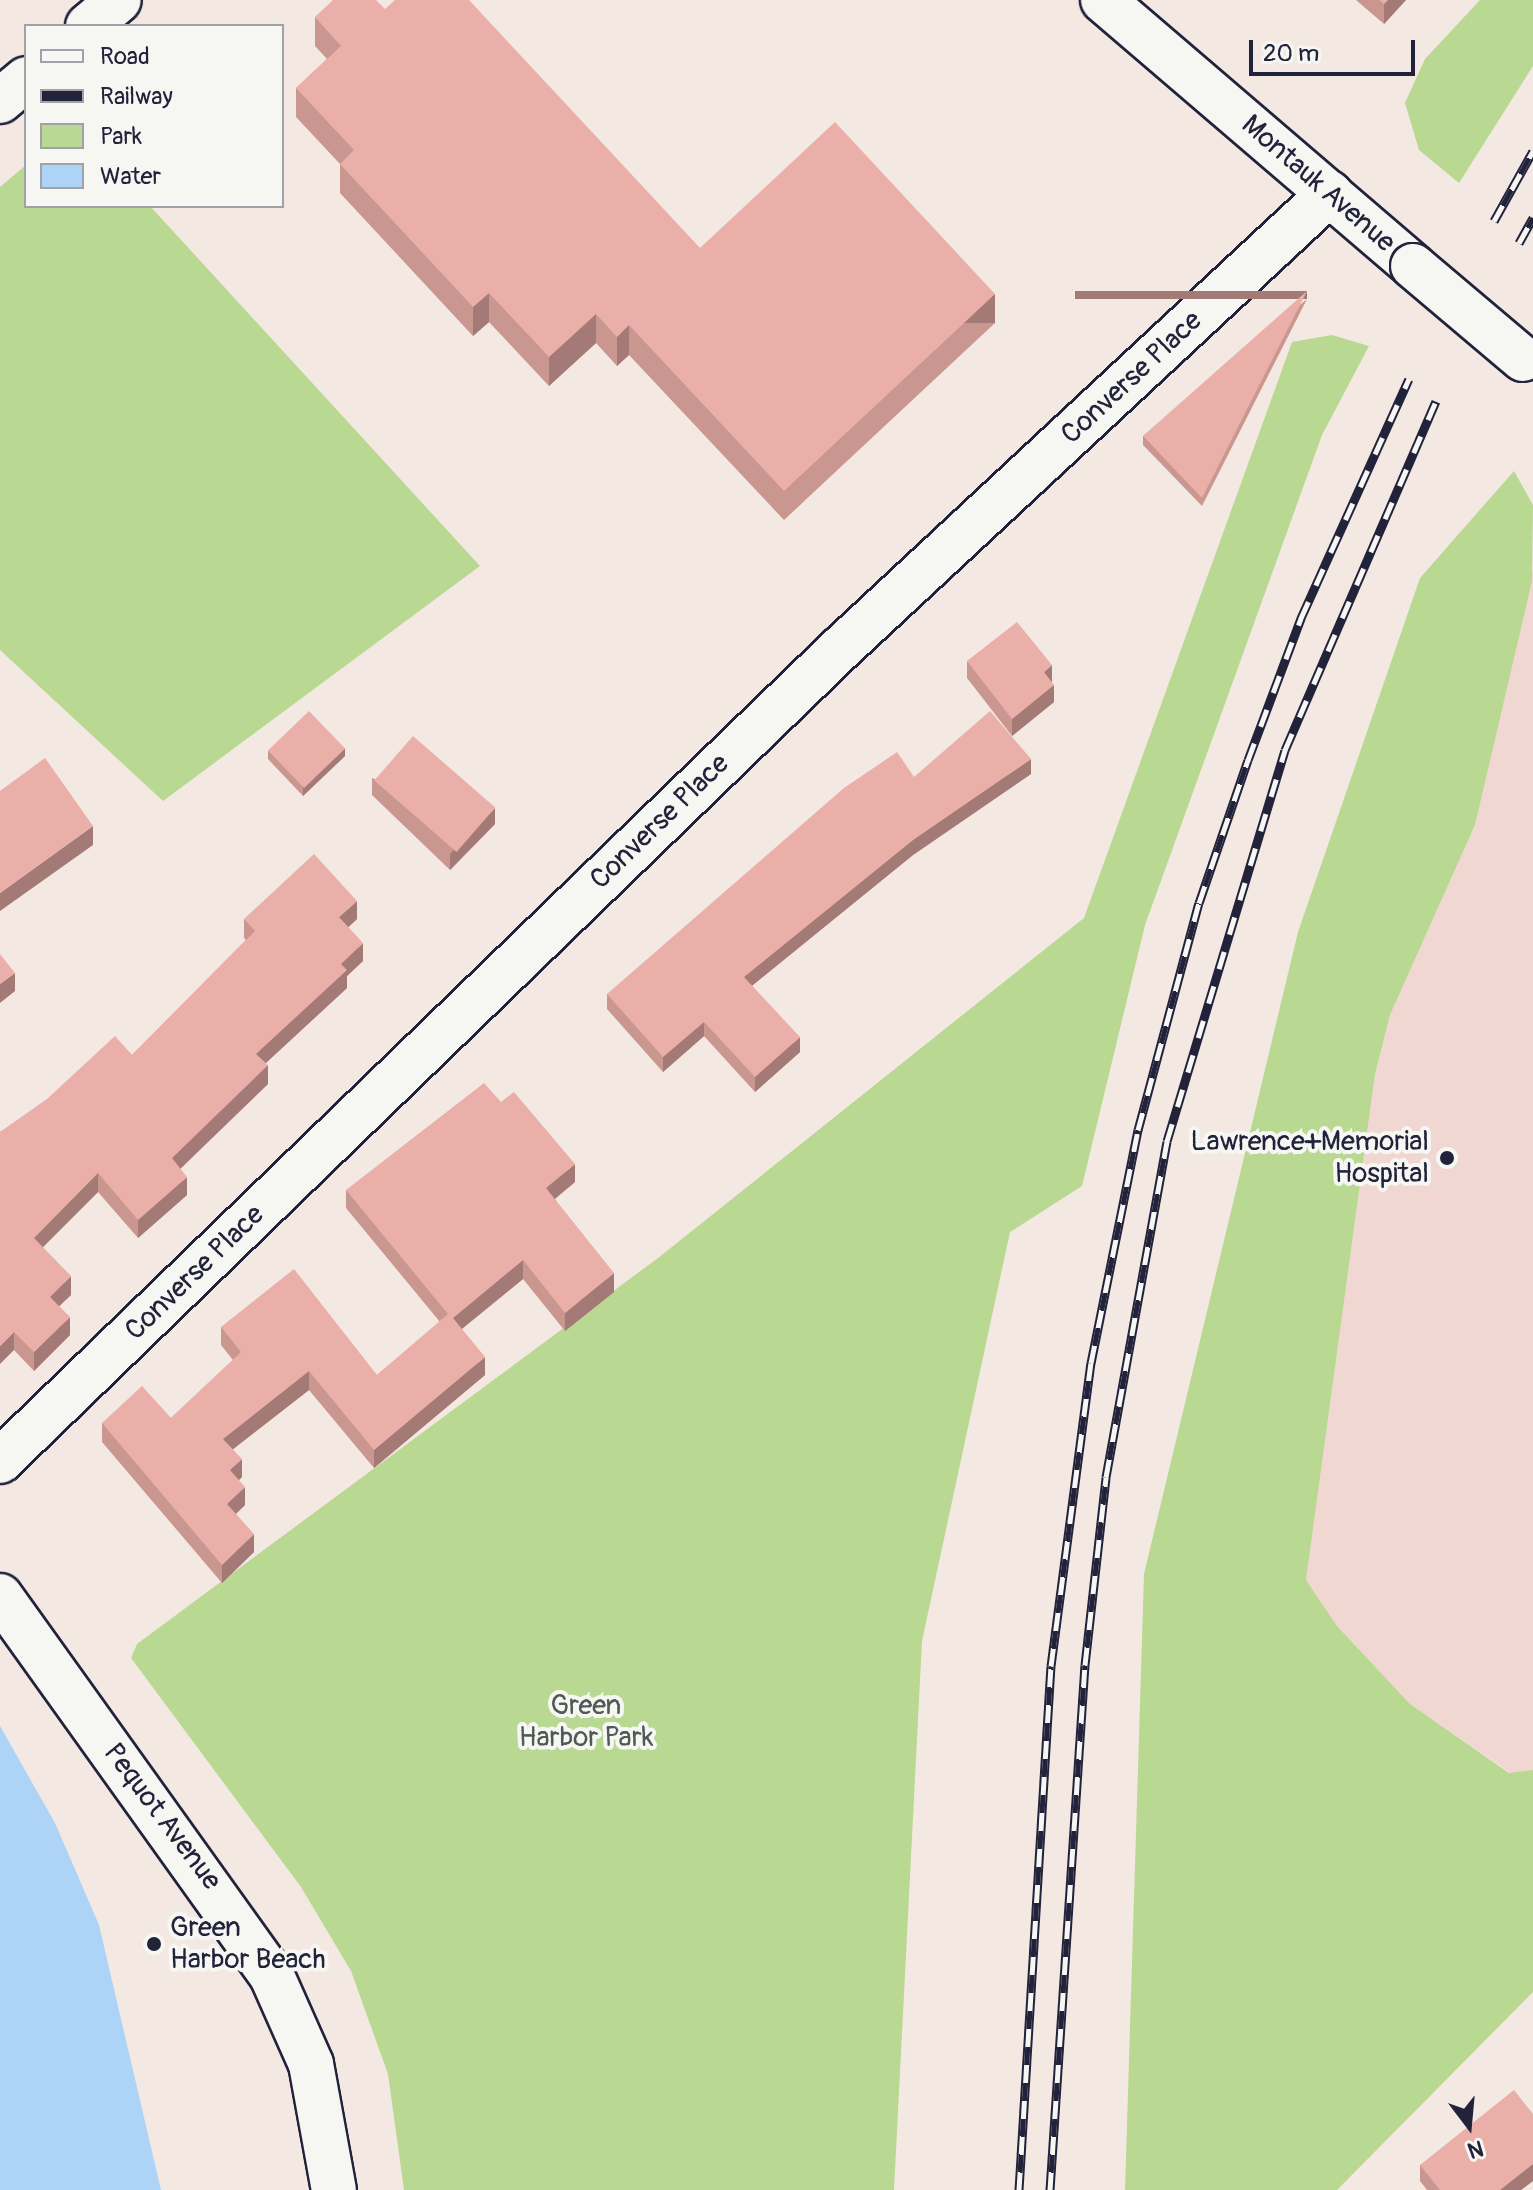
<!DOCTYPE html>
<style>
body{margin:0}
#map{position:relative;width:1533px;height:2190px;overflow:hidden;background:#f4e8e3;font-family:Pangolin,sans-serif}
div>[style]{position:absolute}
.built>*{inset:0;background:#f1d7d1}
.green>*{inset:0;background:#b9d891}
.water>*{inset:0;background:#add3f6}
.roads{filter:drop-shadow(2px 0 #22223b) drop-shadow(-2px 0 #22223b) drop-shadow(0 2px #22223b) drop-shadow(0 -2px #22223b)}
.street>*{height:44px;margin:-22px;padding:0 22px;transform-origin:22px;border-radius:22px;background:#f6f6f2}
.secondary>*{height:44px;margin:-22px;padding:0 22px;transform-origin:22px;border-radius:22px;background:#f6f6f2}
.rail>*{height:9px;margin-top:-4.5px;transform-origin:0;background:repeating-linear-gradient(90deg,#f6f6f2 0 18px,#22223b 0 36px);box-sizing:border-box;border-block:2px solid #22223b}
.bridges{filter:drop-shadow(2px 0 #22223b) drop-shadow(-2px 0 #22223b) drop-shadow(0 2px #22223b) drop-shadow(0 -2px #22223b)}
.secondary-bridge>*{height:44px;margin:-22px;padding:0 22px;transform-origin:22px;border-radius:22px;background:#f6f6f2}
.wall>*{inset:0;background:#c99690}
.shaded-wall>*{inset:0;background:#a47a76;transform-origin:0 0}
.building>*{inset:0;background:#eaafa8;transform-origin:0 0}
.dots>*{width:22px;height:22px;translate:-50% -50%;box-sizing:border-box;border:4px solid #f6f6f2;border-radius:50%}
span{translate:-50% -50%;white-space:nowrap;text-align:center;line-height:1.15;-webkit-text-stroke:8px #f6f6f2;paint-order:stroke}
.street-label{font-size:28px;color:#22223b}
.poi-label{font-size:28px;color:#22223b}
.right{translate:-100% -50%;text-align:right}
.left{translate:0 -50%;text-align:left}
.park-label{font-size:28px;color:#4f5955}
.legend{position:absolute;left:24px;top:24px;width:260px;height:184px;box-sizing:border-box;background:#f6f6f2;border:2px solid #a1a1a9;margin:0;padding:10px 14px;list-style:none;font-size:24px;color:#22223b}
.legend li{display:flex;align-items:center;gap:16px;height:40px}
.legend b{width:40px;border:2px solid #a1a1a9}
.north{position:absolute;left:1429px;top:2086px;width:80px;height:80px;-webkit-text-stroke:6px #f6f6f2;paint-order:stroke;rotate:164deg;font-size:22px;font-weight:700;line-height:32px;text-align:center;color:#22223b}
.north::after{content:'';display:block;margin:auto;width:28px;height:36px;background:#22223b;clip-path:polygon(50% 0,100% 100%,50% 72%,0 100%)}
.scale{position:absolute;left:1249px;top:40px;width:166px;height:36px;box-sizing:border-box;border:4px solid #22223b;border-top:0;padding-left:10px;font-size:24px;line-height:28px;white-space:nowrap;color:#22223b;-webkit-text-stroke:6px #f6f6f2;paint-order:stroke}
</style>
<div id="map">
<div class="built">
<i style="clip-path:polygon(1533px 569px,1533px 1770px,1515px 1776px,1410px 1704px,1337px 1626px,1306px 1580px,1375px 1074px,1390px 1015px,1475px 825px)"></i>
</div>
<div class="green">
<i style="clip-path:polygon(1480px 0,1533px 0,1533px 66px,1459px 183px,1419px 150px,1405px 103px,1425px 59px)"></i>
<i style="clip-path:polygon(26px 165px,26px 206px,150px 206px,480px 566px,163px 801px,0 650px,0 187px)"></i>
<i style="clip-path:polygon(1332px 335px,1369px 346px,1322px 435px,1145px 925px,1082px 1186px,1010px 1232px,922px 1641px,894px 2190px,404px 2190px,388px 2074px,351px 1971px,301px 1887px,131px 1658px,137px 1644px,658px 1258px,1084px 918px,1292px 342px)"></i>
<i style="clip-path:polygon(1514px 471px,1533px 505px,1532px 581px,1475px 825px,1390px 1015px,1375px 1074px,1306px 1580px,1337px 1626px,1410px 1704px,1509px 1773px,1533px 1770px,1533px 1992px,1337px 2190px,1125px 2190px,1144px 1574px,1298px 932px,1420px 578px)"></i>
</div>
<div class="water">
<i style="clip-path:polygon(0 1726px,55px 1823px,99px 1925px,161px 2190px,0 2190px)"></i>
</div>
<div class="roads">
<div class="street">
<i style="left:88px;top:26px;width:40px;rotate:-40deg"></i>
<i style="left:0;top:101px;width:34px;rotate:-40deg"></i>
<i style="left:0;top:1461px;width:1168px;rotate:-44.03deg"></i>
<i style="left:840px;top:649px;width:669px;rotate:-42.94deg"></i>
</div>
<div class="secondary">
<i style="left:1103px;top:0;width:408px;rotate:40.6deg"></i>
<i style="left:0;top:1596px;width:467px;rotate:54.4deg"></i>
<i style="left:272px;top:1976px;width:96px;rotate:66.1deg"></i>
<i style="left:311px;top:2064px;width:128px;rotate:79.7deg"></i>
</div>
</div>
<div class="rail">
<i style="left:1494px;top:221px;width:80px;rotate:-60.9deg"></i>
<i style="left:1519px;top:243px;width:29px;rotate:-61deg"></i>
<i style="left:1019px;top:2190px;width:525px;rotate:-86.51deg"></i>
<i style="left:1051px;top:1666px;width:306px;rotate:-82.5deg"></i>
<i style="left:1091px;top:1363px;width:238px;rotate:-78.6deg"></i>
<i style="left:1138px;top:1130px;width:235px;rotate:-75deg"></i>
<i style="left:1199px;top:903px;width:151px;rotate:-71.1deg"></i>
<i style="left:1248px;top:760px;width:152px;rotate:-69.5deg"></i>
<i style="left:1301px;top:618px;width:262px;rotate:-65.7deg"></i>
<i style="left:1050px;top:2190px;width:526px;rotate:-86.19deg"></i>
<i style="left:1085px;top:1665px;width:189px;rotate:-83.6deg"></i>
<i style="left:1106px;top:1477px;width:341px;rotate:-79.7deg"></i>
<i style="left:1167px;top:1141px;width:408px;rotate:-73.2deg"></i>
<i style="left:1285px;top:750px;width:380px;rotate:-66.6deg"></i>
</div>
<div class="bridges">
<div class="secondary-bridge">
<i style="left:1413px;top:266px;width:144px;rotate:40.2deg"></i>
</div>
</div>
<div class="wall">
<i style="clip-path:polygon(1356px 0,1406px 0,1384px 24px)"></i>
<i style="clip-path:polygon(385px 9px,700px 248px,995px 323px,784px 520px,629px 355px,617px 366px,596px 343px,549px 386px,489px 322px,473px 336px,340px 193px,340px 164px,296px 117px,296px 88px,327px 59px,315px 46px,315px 17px)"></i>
<i style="clip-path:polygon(1307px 299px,1202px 506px,1143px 445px,1143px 436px)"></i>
<i style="clip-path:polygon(967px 661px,1052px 681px,1054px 702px,1012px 736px,967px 678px)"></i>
<i style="clip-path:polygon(268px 751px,345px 756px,303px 796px,268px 759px)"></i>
<i style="clip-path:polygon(1031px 774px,913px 855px,752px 986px,800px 1052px,755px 1092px,704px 1036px,663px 1072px,607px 1009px,607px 994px,914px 777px)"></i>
<i style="clip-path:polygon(372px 778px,495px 824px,450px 870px,372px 795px)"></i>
<i style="clip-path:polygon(244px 919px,357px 919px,348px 927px,363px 961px,347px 976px,347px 988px,266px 1063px,268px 1084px,180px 1168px,187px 1195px,138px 1238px,98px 1192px,43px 1247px,71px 1295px,59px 1306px,70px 1335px,34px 1371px,14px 1350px,0 1132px,132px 1055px,246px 940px,244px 938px)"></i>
<i style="clip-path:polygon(501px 1102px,575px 1182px,555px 1199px,614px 1292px,565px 1331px,523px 1279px,462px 1329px,485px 1375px,374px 1468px,309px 1390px,233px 1449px,242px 1477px,239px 1480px,245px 1505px,236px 1514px,254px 1552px,222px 1583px,102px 1442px,102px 1423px,171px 1418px,233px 1360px,221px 1345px,221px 1327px,377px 1375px,440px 1322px,346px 1208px,346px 1190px)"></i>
<i style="clip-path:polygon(1533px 2114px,1533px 2181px,1521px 2190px,1427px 2190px,1420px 2181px,1420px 2165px)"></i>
</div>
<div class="shaded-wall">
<i style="clip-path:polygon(1388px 0,1406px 0,1384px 24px,1384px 4px)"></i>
<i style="left:1307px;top:291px;width:8px;height:232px;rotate:90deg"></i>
<i style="clip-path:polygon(489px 293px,489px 322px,473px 336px,473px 307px)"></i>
<i style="left:995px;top:294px;width:29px;height:289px;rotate:90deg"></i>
<i style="clip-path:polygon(596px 314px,596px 343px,549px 386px,549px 357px)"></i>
<i style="clip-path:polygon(629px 325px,629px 355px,617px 366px,617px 337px)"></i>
<i style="clip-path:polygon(1052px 665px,1052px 681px,1044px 688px,1044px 672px)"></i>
<i style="clip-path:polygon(1054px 685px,1054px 702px,1012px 736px,1012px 719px)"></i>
<i style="clip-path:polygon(345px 748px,345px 756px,303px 796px,303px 788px)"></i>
<i style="clip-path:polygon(1031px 759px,1031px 774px,913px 855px,744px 992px,744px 977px,913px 840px)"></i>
<i style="clip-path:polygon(495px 808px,495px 824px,450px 870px,450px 854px)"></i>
<i style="clip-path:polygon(93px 826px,93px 845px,0 911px,0 893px)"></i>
<i style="clip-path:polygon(357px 901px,357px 919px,339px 936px,339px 917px)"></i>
<i style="clip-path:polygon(363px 943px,363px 961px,347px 976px,347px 988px,256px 1072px,256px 1054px,341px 964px)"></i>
<i style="clip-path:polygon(15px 973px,15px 991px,0 1003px,0 984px)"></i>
<i style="clip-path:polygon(704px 1022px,704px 1036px,663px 1072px,663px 1057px)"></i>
<i style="clip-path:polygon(800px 1037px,800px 1052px,755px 1092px,755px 1077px)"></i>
<i style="clip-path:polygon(268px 1065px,268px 1084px,172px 1177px,172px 1158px)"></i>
<i style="clip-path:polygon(575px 1164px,575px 1182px,546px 1206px,546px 1188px)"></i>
<i style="clip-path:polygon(98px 1173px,98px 1192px,34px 1256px,34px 1238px)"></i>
<i style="clip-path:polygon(187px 1177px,187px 1195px,138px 1238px,138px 1220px)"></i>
<i style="clip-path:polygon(523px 1260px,523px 1279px,453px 1336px,453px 1318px)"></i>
<i style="clip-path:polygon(614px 1273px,614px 1292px,565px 1331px,565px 1313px)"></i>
<i style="clip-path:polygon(71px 1276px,71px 1295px,50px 1315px,50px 1297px)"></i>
<i style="clip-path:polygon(70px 1317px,70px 1335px,34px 1371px,34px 1352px)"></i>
<i style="clip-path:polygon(14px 1332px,14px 1350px,0 1364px,0 1346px)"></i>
<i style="clip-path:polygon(485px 1357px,485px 1375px,374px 1468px,374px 1450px)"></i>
<i style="clip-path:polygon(309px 1371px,309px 1390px,223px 1457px,223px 1439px)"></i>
<i style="clip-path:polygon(242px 1459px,242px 1477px,230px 1488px,230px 1470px)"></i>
<i style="clip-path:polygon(245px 1487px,245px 1505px,227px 1522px,227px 1504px)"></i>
<i style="clip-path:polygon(254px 1534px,254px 1552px,222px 1583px,222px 1565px)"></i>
<i style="clip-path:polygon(1533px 2164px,1533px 2181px,1521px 2190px,1500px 2190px)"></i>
</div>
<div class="building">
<i style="clip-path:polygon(333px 0,376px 0,385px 9px,395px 0,469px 0,700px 248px,835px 122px,995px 294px,784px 491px,629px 325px,617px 337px,596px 314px,549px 357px,489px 293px,473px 307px,340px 164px,354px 150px,296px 88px,341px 46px,315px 17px)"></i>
<i style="clip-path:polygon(1379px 0,1388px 0,1384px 4px)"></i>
<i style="clip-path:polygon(1307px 291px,1202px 498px,1143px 436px)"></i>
<i style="clip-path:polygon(1017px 622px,1052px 665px,1044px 672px,1054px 685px,1012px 719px,967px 661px)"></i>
<i style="left:309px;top:711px;width:52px;height:57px;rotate:46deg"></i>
<i style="clip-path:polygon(990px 711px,1031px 759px,913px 840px,744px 977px,800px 1037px,755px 1077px,704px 1022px,663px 1057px,607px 994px,844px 788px,897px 752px,914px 777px)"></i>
<i style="left:413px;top:736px;width:109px;height:59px;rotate:41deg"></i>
<i style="clip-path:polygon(45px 758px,93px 826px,0 893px,0 791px)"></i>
<i style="clip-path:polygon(314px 854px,357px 901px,339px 917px,363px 943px,341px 964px,347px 970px,256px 1054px,268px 1065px,172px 1158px,187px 1177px,138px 1220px,98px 1173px,34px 1238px,71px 1276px,50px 1297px,70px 1317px,34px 1352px,14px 1332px,0 1346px,0 1132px,47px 1099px,115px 1036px,132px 1055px,255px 931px,244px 919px)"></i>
<i style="clip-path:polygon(0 954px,15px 973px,0 984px)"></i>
<i style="clip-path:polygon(484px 1083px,501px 1102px,514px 1092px,575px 1164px,546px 1188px,614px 1273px,565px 1313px,523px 1260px,453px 1318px,485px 1357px,374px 1450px,309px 1371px,223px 1439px,242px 1459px,230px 1470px,245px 1487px,227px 1504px,254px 1534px,222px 1565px,102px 1423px,142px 1386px,171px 1418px,241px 1352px,221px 1327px,294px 1269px,377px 1375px,448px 1314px,346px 1190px)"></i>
<i style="clip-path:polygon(1514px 2090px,1533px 2114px,1533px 2164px,1500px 2190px,1440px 2190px,1420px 2165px)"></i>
</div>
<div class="dots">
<i style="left:1447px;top:1158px;background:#22223b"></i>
<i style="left:154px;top:1944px;background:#22223b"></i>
</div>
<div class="street-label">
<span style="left:1318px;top:184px;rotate:41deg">Montauk Avenue</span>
<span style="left:1132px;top:378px;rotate:-43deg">Converse Place</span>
<span style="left:660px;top:822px;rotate:-44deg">Converse Place</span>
<span style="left:195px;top:1273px;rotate:-44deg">Converse Place</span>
<span style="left:162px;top:1817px;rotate:53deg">Pequot Avenue</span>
</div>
<div class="poi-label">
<span class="right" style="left:1429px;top:1158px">Lawrence+Memorial<br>Hospital</span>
<span class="left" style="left:170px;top:1944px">Green<br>Harbor Beach</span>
</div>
<div class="park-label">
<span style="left:586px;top:1722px">Green<br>Harbor Park</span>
</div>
<ul class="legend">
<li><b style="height:10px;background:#f6f6f2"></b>Road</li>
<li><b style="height:10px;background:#22223b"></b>Railway</li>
<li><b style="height:22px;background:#b9d891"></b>Park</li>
<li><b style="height:22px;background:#add3f6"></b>Water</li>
</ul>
<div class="north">N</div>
<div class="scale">20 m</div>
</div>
